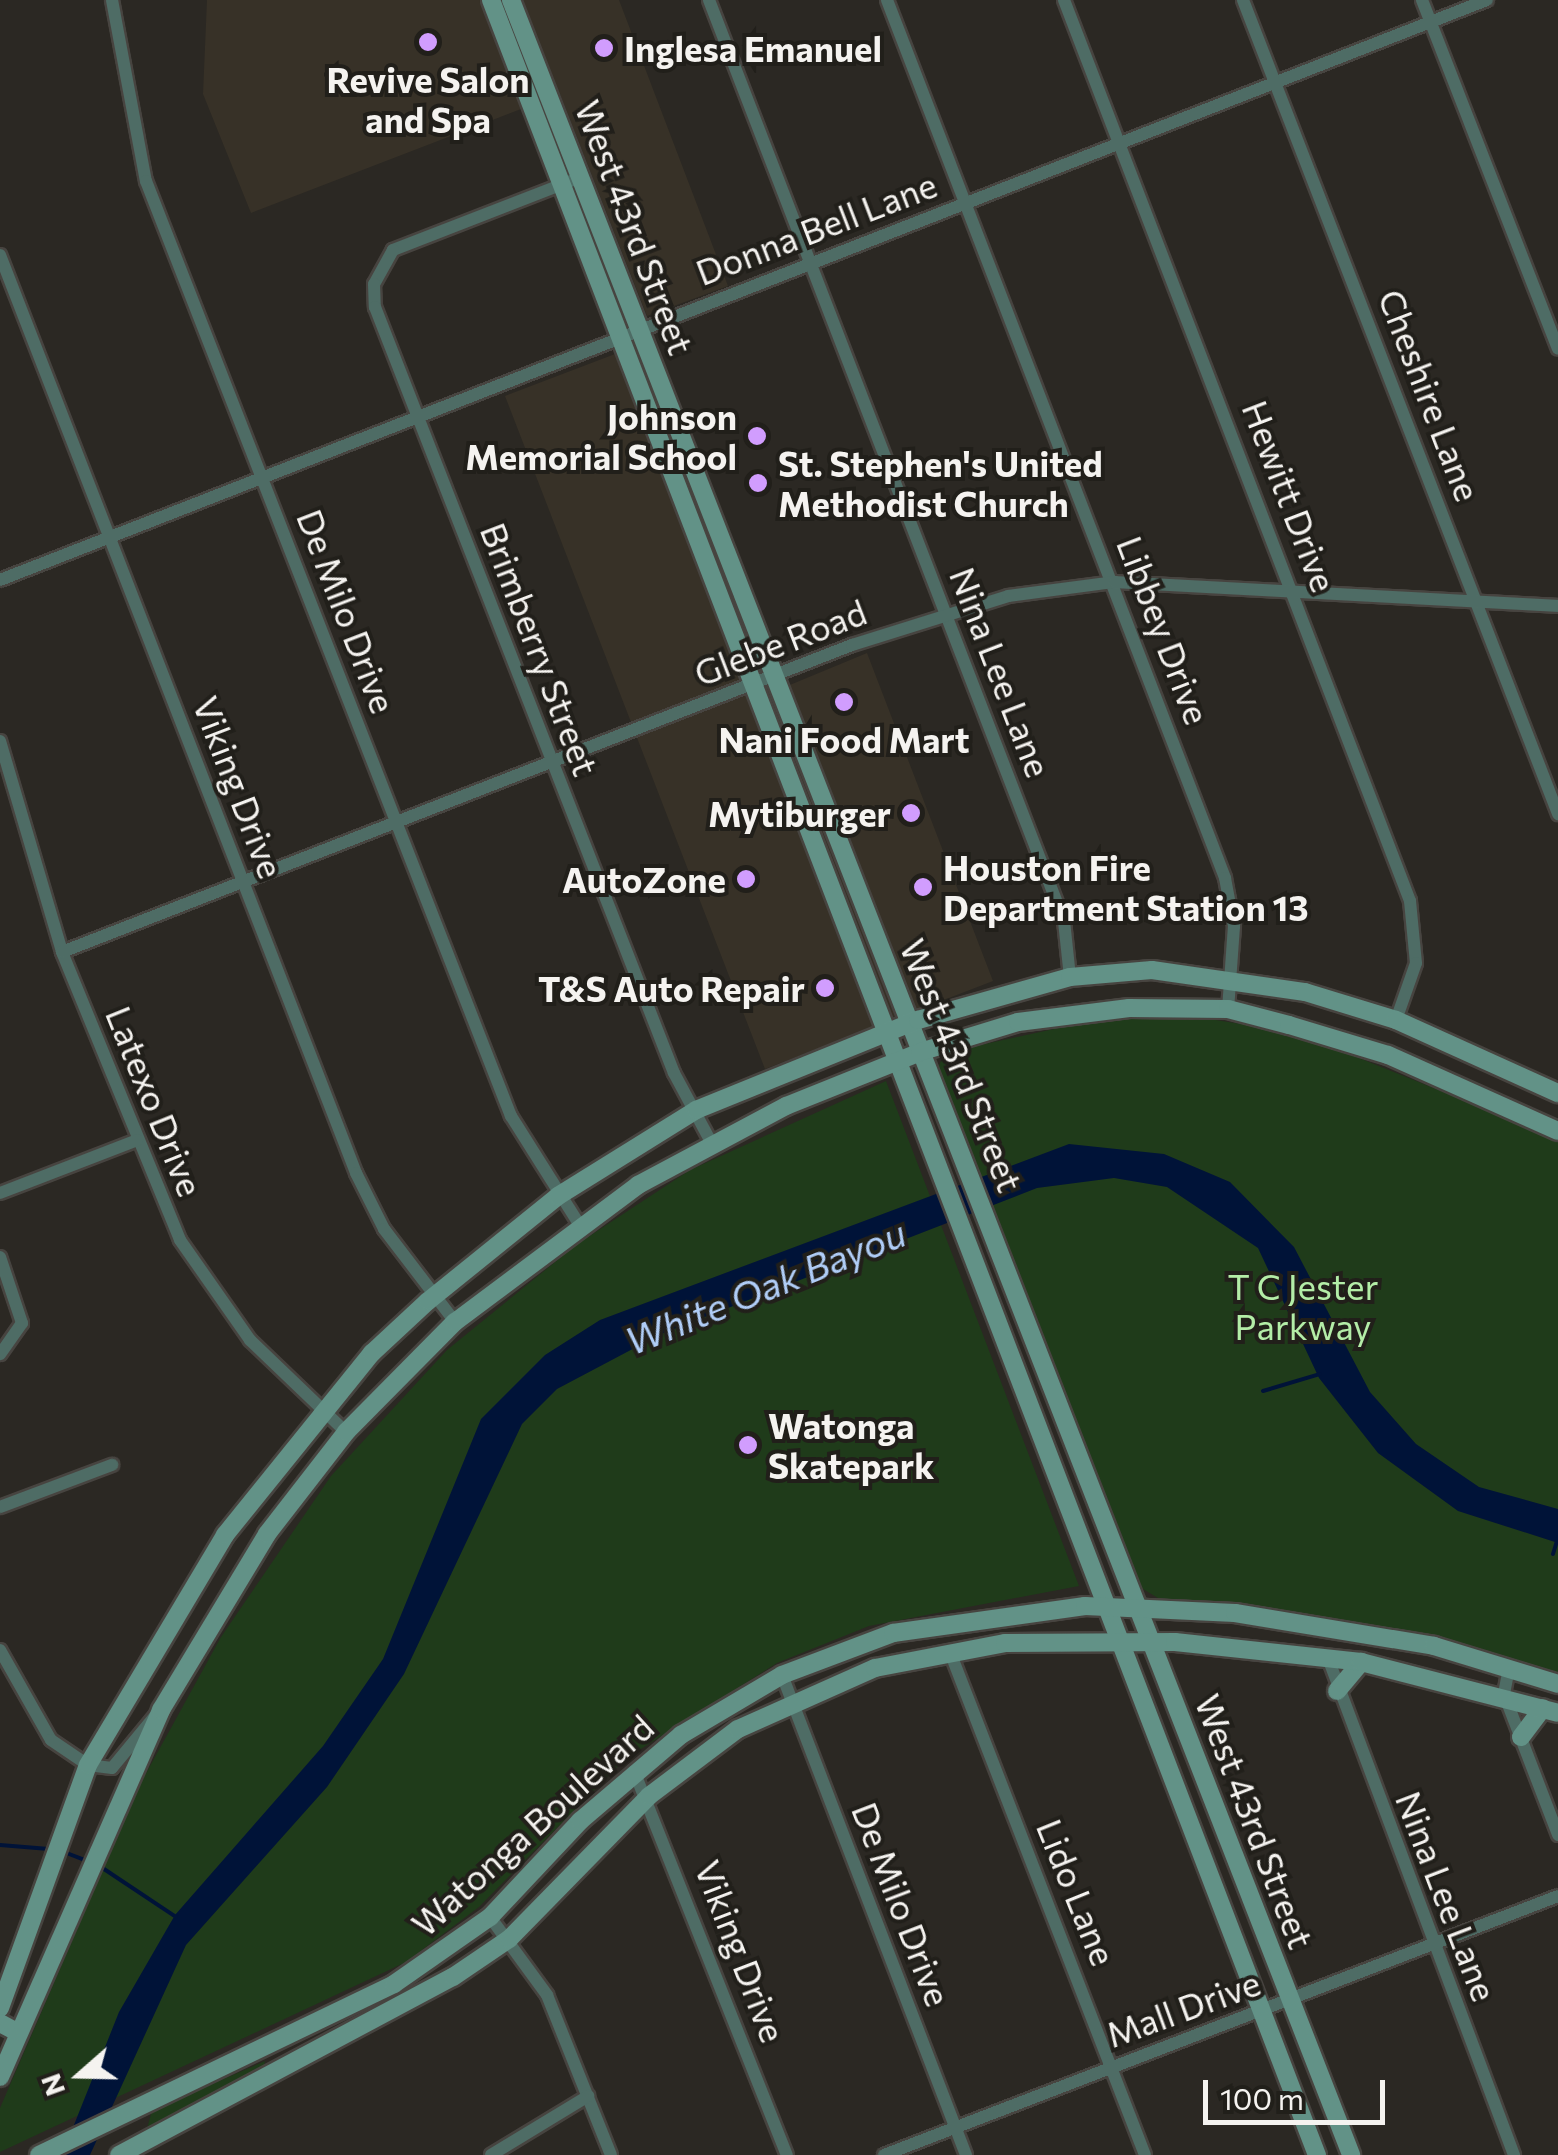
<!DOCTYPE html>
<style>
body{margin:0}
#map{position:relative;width:1558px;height:2155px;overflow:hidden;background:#2b2823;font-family:Commissioner,sans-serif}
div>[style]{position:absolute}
.built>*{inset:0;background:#373127}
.green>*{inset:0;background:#1f3b1a}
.water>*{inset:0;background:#001338}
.stream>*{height:4px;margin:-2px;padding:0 2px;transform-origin:2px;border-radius:2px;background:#001338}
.roads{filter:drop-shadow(2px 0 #474440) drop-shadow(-2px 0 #474440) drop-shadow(0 2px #474440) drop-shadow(0 -2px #474440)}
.minor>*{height:12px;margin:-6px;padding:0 6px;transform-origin:6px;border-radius:6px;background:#4e6c65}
.secondary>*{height:18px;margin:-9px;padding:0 9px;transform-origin:9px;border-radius:9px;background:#629287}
.dots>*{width:28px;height:28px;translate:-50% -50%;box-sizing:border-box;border:5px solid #211f1a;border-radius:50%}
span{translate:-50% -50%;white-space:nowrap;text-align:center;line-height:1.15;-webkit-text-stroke:8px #211f1a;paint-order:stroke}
.poi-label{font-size:35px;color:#f5f3f0;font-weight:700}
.left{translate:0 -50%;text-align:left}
.right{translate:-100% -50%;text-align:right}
.street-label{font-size:35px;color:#f5f3f0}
.park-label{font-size:35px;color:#b3eda7}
.water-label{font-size:38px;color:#b0cdf7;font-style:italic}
.north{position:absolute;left:30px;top:2025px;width:100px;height:100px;-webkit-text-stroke:8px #211f1a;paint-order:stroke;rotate:250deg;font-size:28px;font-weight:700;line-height:40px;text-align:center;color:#f5f3f0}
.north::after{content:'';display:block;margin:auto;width:35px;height:45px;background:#f5f3f0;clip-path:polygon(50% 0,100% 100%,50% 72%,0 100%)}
.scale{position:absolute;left:1203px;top:2080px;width:182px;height:45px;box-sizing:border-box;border:5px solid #f5f3f0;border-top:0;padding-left:12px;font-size:30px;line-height:35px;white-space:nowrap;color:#f5f3f0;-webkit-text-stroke:8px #211f1a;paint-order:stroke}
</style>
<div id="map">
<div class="built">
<i style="clip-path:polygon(207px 0,619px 0,728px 286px,647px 316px,560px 94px,251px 213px,203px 94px)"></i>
<i style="clip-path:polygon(615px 354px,749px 702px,867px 653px,993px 981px,765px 1069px,505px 396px)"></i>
</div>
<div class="green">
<i style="clip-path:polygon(1109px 1017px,1191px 1016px,1297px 1033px,1558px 1138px,1558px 1677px,1296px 1614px,1163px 1601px,1138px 1586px,937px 1071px,944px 1053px)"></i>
<i style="clip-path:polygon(886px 1081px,1079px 1586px,869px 1626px,777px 1663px,625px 1759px,479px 1907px,406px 1962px,0 2152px,0 2108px,139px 1786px,221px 1637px,331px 1476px,447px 1350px,576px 1245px,690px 1170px)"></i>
<i style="clip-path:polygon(265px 2061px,263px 2070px,147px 2129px,152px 2110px)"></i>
</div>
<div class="water">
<i style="clip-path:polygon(1069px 1144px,1164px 1154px,1230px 1182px,1294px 1247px,1370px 1392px,1416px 1444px,1479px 1487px,1558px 1509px,1558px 1543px,1458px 1511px,1378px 1453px,1319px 1378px,1258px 1248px,1167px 1187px,1114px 1178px,1037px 1188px,661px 1334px,557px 1389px,522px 1424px,404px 1674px,327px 1787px,186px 1945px,90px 2155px,62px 2155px,119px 2012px,175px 1915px,323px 1746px,383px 1659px,481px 1419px,545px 1355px,600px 1320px)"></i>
</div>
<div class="stream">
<i style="left:1263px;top:1391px;width:59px;rotate:-16.6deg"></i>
<i style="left:1553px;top:1554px;width:17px;rotate:-73deg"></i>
<i style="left:0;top:1845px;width:49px;rotate:4.7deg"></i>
<i style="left:64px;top:1852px;width:26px;rotate:21deg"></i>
<i style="left:101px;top:1867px;width:90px;rotate:33.7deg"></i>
</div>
<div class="roads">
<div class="minor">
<i style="left:112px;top:0;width:184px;rotate:79.4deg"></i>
<i style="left:146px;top:181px;width:1004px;rotate:68.68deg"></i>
<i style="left:511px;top:1116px;width:128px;rotate:57.8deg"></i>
<i style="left:709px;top:0;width:987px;rotate:68.92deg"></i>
<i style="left:1064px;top:921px;width:56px;rotate:83.9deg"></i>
<i style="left:887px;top:0;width:941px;rotate:68.94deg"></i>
<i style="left:1225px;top:878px;width:49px;rotate:79.4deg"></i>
<i style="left:1234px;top:926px;width:83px;rotate:94.1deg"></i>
<i style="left:1064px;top:0;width:965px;rotate:68.99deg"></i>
<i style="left:1410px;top:901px;width:62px;rotate:84.5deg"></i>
<i style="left:1416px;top:963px;width:60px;rotate:109.3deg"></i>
<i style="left:1243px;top:0;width:873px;rotate:68.84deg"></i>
<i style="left:1422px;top:0;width:374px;rotate:68.7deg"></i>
<i style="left:581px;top:177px;width:202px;rotate:158.8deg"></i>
<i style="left:393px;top:250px;width:39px;rotate:119deg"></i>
<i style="left:374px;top:284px;width:23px;rotate:88deg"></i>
<i style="left:375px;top:307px;width:822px;rotate:68.68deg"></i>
<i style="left:674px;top:1073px;width:78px;rotate:61.8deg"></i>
<i style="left:0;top:255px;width:985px;rotate:68.8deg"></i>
<i style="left:356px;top:1173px;width:63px;rotate:63.4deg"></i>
<i style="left:384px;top:1229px;width:117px;rotate:52.6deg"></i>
<i style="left:0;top:580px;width:1596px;rotate:-21.31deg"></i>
<i style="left:0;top:741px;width:220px;rotate:73.6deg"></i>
<i style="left:62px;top:952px;width:311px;rotate:67.7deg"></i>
<i style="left:180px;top:1240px;width:122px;rotate:55deg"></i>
<i style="left:250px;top:1340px;width:133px;rotate:43.8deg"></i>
<i style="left:62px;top:952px;width:848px;rotate:-21.24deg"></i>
<i style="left:852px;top:645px;width:164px;rotate:-17.4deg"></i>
<i style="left:1008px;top:596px;width:108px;rotate:-7.5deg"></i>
<i style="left:1115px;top:582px;width:444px;rotate:3.1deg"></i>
<i style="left:0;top:1193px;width:147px;rotate:-21.1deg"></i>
<i style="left:0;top:1257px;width:70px;rotate:71.6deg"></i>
<i style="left:22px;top:1323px;width:38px;rotate:125deg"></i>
<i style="left:0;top:1507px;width:120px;rotate:-20.6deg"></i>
<i style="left:0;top:1650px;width:103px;rotate:60.5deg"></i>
<i style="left:51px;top:1740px;width:45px;rotate:34deg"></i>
<i style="left:88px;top:1765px;width:24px;rotate:7deg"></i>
<i style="left:112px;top:1768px;width:67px;rotate:-50.4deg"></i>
<i style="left:950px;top:1652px;width:539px;rotate:68.81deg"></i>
<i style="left:1328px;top:1658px;width:531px;rotate:69.48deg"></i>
<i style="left:1509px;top:1668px;width:26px;rotate:101deg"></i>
<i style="left:1504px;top:1694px;width:151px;rotate:69deg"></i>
<i style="left:782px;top:1675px;width:514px;rotate:69.03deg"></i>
<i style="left:634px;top:1771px;width:413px;rotate:68.3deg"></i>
<i style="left:490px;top:1917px;width:97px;rotate:53.8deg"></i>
<i style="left:547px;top:1995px;width:172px;rotate:68.2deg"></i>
<i style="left:491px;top:2155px;width:114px;rotate:-31.3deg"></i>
<i style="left:884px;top:2155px;width:722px;rotate:-21.02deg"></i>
</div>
<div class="secondary">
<i style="left:491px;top:0;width:2308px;rotate:69.03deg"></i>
<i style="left:511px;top:0;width:2313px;rotate:68.7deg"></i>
<i style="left:1337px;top:1691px;width:38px;rotate:-50deg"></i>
<i style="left:1521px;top:1737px;width:36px;rotate:-53deg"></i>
<i style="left:0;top:2008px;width:258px;rotate:-70.1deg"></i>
<i style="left:88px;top:1765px;width:268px;rotate:-59.2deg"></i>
<i style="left:225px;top:1535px;width:234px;rotate:-51.1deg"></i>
<i style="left:372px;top:1353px;width:76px;rotate:-42.9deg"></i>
<i style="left:428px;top:1301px;width:167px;rotate:-38.9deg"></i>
<i style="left:558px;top:1196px;width:163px;rotate:-31.9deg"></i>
<i style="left:696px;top:1110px;width:240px;rotate:-22.1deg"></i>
<i style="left:918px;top:1020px;width:158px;rotate:-15.8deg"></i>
<i style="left:1070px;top:977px;width:82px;rotate:-4.9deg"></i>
<i style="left:1152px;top:970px;width:155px;rotate:8.2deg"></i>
<i style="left:1305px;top:992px;width:95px;rotate:17.1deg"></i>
<i style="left:1396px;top:1020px;width:178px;rotate:24.3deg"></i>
<i style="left:0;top:2023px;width:21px;rotate:28deg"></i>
<i style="left:0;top:2077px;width:401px;rotate:-66.3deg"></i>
<i style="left:161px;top:1710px;width:205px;rotate:-58.9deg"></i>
<i style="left:267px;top:1534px;width:129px;rotate:-52.2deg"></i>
<i style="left:346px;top:1432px;width:155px;rotate:-45.3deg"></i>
<i style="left:455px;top:1322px;width:229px;rotate:-36.8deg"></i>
<i style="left:638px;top:1185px;width:168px;rotate:-28.1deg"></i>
<i style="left:786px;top:1106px;width:144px;rotate:-21.9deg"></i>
<i style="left:920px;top:1052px;width:102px;rotate:-17deg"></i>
<i style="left:1018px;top:1022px;width:112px;rotate:-7.2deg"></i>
<i style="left:1129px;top:1008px;width:99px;rotate:0.6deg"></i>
<i style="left:1228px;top:1009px;width:63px;rotate:14.7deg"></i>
<i style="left:1289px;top:1025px;width:103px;rotate:16.9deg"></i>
<i style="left:1388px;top:1055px;width:186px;rotate:24.1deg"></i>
<i style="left:39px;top:2155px;width:394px;rotate:-25.7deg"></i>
<i style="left:394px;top:1984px;width:117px;rotate:-34.9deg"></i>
<i style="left:490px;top:1917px;width:132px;rotate:-46.8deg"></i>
<i style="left:580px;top:1821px;width:133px;rotate:-40.4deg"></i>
<i style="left:681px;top:1735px;width:117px;rotate:-30.7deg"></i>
<i style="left:782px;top:1675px;width:119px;rotate:-20.7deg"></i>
<i style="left:893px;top:1633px;width:194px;rotate:-8deg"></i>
<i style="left:1085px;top:1606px;width:150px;rotate:2.7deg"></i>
<i style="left:1235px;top:1613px;width:202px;rotate:9.4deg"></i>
<i style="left:1434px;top:1646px;width:130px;rotate:17deg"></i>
<i style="left:119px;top:2155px;width:378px;rotate:-28.1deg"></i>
<i style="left:453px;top:1977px;width:68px;rotate:-34.2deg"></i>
<i style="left:509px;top:1939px;width:200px;rotate:-45.6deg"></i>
<i style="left:649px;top:1796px;width:111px;rotate:-37deg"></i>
<i style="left:738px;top:1729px;width:150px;rotate:-24deg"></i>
<i style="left:875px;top:1668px;width:132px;rotate:-10.9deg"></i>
<i style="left:1005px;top:1643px;width:170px;rotate:-0.3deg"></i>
<i style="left:1175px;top:1642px;width:187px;rotate:6.1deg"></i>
<i style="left:1361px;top:1662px;width:203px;rotate:14.5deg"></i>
</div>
</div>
<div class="dots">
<i style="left:428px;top:42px;background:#d19dfe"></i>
<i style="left:604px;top:48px;background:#d19dfe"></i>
<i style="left:757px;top:436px;background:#d19dfe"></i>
<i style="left:758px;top:483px;background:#d19dfe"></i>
<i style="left:844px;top:702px;background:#d19dfe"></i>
<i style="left:911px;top:813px;background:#d19dfe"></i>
<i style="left:746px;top:879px;background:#d19dfe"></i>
<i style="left:923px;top:887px;background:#d19dfe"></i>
<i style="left:825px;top:988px;background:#d19dfe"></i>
<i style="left:748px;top:1445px;background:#d19dfe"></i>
</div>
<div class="poi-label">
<span class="left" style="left:624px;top:48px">Inglesa Emanuel</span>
<span style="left:428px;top:99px">Revive Salon<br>and Spa</span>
<span class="right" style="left:737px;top:436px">Johnson<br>Memorial School</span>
<span class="left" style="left:778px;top:483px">St. Stephen's United<br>Methodist Church</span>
<span style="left:844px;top:739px">Nani Food Mart</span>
<span class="right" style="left:891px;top:813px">Mytiburger</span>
<span class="left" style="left:943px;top:887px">Houston Fire<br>Department Station 13</span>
<span class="right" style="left:726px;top:879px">AutoZone</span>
<span class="right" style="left:805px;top:988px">T&amp;S Auto Repair</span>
<span class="left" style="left:768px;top:1445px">Watonga<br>Skatepark</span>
</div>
<div class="street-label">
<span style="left:635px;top:227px;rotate:69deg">West 43rd Street</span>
<span style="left:816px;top:228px;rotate:-21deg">Donna Bell Lane</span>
<span style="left:1430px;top:395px;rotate:69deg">Cheshire Lane</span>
<span style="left:1290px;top:496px;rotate:69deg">Hewitt Drive</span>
<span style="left:347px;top:611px;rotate:69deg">De Milo Drive</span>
<span style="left:1164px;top:630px;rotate:69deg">Libbey Drive</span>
<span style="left:780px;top:642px;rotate:-21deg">Glebe Road</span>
<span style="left:540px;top:649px;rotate:69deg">Brimberry Street</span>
<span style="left:1001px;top:672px;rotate:69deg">Nina Lee Lane</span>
<span style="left:239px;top:787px;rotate:69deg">Viking Drive</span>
<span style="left:962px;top:1065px;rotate:68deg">West 43rd Street</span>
<span style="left:155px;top:1101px;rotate:68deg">Latexo Drive</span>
<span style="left:1255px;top:1821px;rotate:69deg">West 43rd Street</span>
<span style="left:532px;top:1825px;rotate:-42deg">Watonga Boulevard</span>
<span style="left:1077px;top:1892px;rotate:68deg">Lido Lane</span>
<span style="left:1447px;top:1896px;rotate:69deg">Nina Lee Lane</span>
<span style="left:902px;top:1904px;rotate:69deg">De Milo Drive</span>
<span style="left:741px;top:1951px;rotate:69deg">Viking Drive</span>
<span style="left:1183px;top:2008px;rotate:-20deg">Mall Drive</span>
</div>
<div class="park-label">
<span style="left:1303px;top:1306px">T C Jester<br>Parkway</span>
</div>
<div class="water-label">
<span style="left:765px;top:1286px;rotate:-22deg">White Oak Bayou</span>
</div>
<div class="north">N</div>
<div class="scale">100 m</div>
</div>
